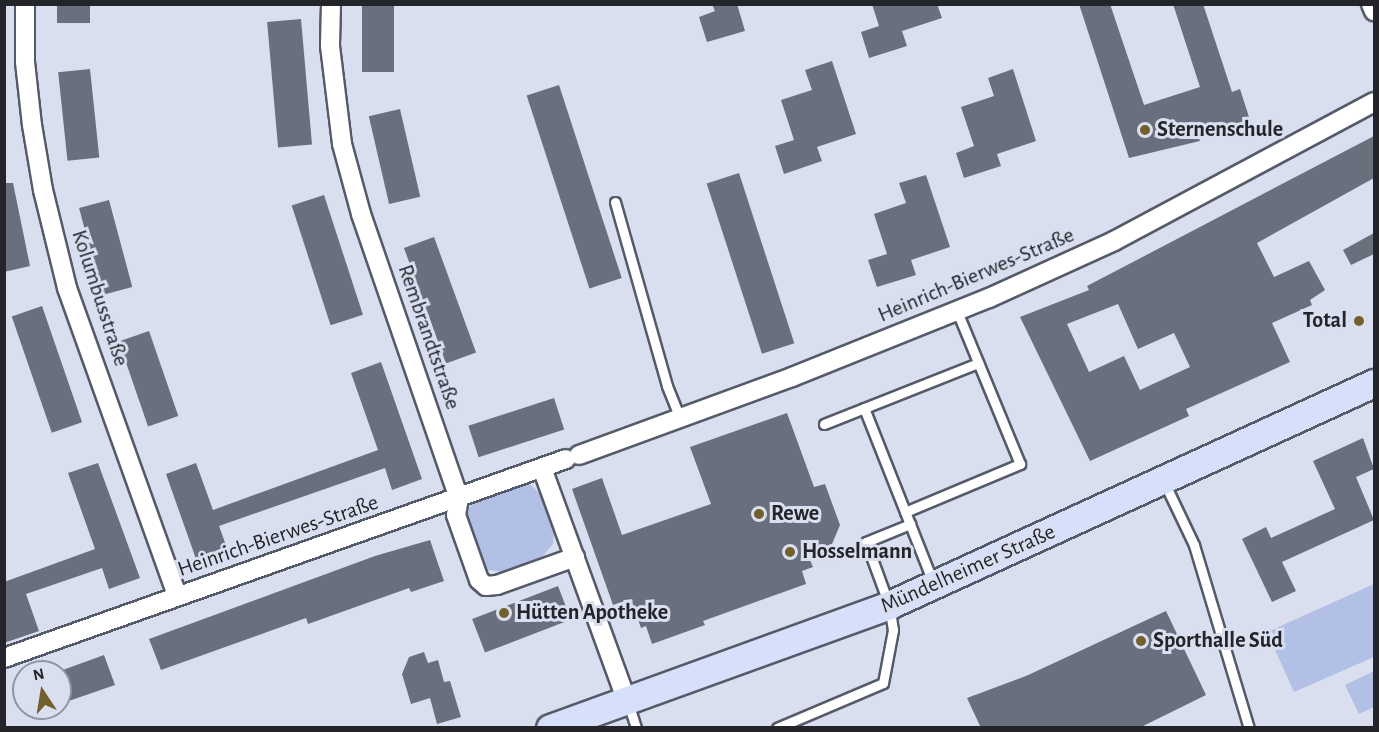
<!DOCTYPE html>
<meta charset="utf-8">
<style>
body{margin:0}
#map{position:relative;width:1379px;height:732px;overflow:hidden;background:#d9dfef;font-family:"Alegreya Sans",sans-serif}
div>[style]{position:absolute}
.green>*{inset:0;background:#b2c0e5}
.building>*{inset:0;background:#6a6f7e;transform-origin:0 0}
.roads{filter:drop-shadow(2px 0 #555a68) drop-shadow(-2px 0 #555a68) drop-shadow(0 2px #555a68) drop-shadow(0 -2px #555a68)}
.lane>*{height:9px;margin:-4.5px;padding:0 4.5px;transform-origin:4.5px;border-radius:4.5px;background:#fff}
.street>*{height:18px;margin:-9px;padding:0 9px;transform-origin:9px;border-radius:9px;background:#fff}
.secondary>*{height:27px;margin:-13.5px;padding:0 13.5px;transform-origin:13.5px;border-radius:13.5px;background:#d7e0fb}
.dots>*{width:16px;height:16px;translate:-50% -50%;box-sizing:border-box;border:3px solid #d9dfef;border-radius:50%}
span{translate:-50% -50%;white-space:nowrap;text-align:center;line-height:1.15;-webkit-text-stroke:6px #d9dfef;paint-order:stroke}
.poi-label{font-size:22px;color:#23252b;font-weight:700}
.left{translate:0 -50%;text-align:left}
.right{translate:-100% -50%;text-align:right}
.street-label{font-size:22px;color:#23252b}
.frame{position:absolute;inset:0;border:6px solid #23252b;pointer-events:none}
.north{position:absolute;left:12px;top:660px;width:60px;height:60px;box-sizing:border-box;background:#d9dfef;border:2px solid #9095a1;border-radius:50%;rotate:348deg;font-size:16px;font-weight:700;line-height:24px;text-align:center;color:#23252b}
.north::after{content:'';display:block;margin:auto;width:21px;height:27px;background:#725f2e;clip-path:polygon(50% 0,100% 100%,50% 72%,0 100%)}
</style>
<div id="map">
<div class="green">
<i style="clip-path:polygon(520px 484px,531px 485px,543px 497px,554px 533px,553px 544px,540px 559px,508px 572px,487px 570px,465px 518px,468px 509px,477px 499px)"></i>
<i style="clip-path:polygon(1374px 584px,1374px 657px,1294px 692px,1267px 632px)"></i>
<i style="clip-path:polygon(1374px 671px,1374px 707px,1359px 714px,1345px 685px)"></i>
</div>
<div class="building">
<i style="left:57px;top:4px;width:33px;height:19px"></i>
<i style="left:362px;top:4px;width:32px;height:68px"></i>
<i style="clip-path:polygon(712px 4px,737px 4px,745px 31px,707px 42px,699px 17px,715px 11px)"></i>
<i style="clip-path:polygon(872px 4px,937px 4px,942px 18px,902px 31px,907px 46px,869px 58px,861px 32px,879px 26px)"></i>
<i style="clip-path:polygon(1079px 4px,1110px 4px,1144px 105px,1200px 87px,1173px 4px,1203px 4px,1232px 92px,1240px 89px,1250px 120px,1198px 136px,1200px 141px,1129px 158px)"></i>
<i style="left:301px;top:19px;width:126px;height:34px;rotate:85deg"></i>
<i style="clip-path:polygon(832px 61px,856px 134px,817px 147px,822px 161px,784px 174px,775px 146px,794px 140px,781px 100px,812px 90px,805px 70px)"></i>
<i style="left:90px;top:69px;width:89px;height:32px;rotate:84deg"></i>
<i style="clip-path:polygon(1013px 69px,1036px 141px,997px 154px,1001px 166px,964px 178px,956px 153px,974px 146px,961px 107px,994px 96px,988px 78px)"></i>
<i style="left:559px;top:85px;width:203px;height:34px;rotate:72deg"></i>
<i style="left:400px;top:109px;width:90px;height:32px;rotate:77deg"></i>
<i style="clip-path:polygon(evenodd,1374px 136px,1374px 178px,1257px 243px,1274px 277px,1309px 261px,1325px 290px,1310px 300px,1312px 305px,1272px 323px,1290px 362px,1186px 409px,1189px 416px,1090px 461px,1020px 317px,1089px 290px,1087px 286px,1374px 136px,1118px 304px,1138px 349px,1174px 333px,1190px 367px,1140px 390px,1124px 356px,1089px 372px,1067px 324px,1118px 304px)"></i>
<i style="left:739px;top:173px;width:179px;height:34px;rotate:72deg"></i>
<i style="clip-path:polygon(926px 175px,950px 247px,911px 260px,916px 275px,877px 287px,868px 260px,887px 254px,874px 214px,906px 203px,899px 183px)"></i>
<i style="clip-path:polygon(4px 183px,13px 183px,30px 266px,4px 272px)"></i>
<i style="left:324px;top:195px;width:126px;height:34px;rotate:72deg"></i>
<i style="left:109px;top:200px;width:90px;height:31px;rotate:75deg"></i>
<i style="clip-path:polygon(1374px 233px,1374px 254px,1351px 265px,1343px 250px)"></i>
<i style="left:434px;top:237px;width:123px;height:32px;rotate:70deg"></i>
<i style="left:42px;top:306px;width:123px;height:32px;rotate:71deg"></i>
<i style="left:149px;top:331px;width:90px;height:32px;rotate:71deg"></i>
<i style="clip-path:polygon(381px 362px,422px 479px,392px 490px,385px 468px,219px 526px,227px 548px,196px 559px,166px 474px,196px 463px,213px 510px,378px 450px,351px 373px)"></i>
<i style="left:554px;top:398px;width:33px;height:90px;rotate:72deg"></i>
<i style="clip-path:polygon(787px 413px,814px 487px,825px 484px,840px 525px,832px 544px,807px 553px,813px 567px,802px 571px,806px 584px,703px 621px,705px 625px,652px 644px,646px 626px,641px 628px,631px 599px,613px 605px,572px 489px,602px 478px,622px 535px,711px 504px,690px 447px)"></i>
<i style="clip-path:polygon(1363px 438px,1374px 469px,1356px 477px,1374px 520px,1282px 562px,1296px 591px,1272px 602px,1242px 539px,1266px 527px,1271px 538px,1335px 509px,1313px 461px)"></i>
<i style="clip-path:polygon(98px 463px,140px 578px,109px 589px,102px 568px,26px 594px,39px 631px,4px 643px,4px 582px,95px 549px,68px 473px)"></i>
<i style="clip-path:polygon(430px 540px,444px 581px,411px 592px,409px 588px,308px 624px,306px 618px,161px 670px,149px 639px,375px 556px)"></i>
<i style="left:558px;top:586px;width:36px;height:92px;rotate:69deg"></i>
<i style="clip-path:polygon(1166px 611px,1206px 695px,1139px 728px,981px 728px,967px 698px,1026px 676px)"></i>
<i style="clip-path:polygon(424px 652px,428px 663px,438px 660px,444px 682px,450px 681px,461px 717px,437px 724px,430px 698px,411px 704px,402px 674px,409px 657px)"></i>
<i style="clip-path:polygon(104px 655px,115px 685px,60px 704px,60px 671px)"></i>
</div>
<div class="roads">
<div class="lane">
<i style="left:615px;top:202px;width:191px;rotate:74.2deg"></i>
<i style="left:667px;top:386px;width:35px;rotate:68deg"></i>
<i style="left:864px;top:408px;width:187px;rotate:68.4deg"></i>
<i style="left:824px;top:424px;width:166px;rotate:-21.6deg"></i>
<i style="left:1164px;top:482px;width:70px;rotate:64.5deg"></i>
<i style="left:1194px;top:545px;width:191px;rotate:73.3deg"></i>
<i style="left:905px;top:512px;width:125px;rotate:-22.7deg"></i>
<i style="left:1020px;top:464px;width:165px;rotate:-112.4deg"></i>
<i style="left:628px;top:703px;width:26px;rotate:72deg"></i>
<i style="left:777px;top:728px;width:115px;rotate:-23deg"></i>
<i style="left:883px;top:683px;width:54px;rotate:-79.3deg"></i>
<i style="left:893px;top:630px;width:25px;rotate:-99deg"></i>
<i style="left:889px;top:605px;width:67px;rotate:-110.1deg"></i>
<i style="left:866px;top:542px;width:48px;rotate:-22.2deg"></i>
</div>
<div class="street">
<i style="left:25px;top:4px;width:58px;rotate:90deg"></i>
<i style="left:25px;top:62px;width:63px;rotate:83.7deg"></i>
<i style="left:32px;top:125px;width:66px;rotate:80.4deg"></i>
<i style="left:43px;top:190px;width:101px;rotate:76.2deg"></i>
<i style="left:67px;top:288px;width:326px;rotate:70.3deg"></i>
<i style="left:331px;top:4px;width:42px;rotate:91.4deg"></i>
<i style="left:330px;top:46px;width:99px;rotate:83deg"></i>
<i style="left:342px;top:144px;width:73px;rotate:74.8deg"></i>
<i style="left:361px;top:214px;width:300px;rotate:71deg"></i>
<i style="left:459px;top:498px;width:17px;rotate:100deg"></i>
<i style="left:456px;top:515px;width:69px;rotate:70.5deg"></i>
<i style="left:479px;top:580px;width:9px;rotate:41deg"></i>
<i style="left:486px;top:586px;width:11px;rotate:-5deg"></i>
<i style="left:497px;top:585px;width:83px;rotate:-19.7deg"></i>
<i style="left:1371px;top:4px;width:8px;rotate:67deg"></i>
<i style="left:579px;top:455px;width:227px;rotate:-20.1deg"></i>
<i style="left:792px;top:377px;width:212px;rotate:-21.9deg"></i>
<i style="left:989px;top:298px;width:137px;rotate:-24.5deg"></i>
<i style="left:1114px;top:241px;width:295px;rotate:-28.1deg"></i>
<i style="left:542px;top:468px;width:248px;rotate:70deg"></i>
<i style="left:4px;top:658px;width:596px;rotate:-19.5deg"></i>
</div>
<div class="secondary">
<i style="left:550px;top:728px;width:361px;rotate:-19.9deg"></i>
<i style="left:889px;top:605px;width:533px;rotate:-24.6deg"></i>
</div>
</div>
<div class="dots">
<i style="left:1145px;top:130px;background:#725f2e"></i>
<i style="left:1359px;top:321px;background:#725f2e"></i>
<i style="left:759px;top:514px;background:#725f2e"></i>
<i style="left:790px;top:552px;background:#725f2e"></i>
<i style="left:504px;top:613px;background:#725f2e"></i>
<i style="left:1141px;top:641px;background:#725f2e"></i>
</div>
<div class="poi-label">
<span class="left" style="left:1157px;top:130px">Sternenschule</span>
<span class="right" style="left:1347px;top:321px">Total</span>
<span class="left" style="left:771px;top:514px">Rewe</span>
<span class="left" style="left:802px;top:552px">Hosselmann</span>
<span class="left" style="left:516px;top:613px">Hütten Apotheke</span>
<span class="left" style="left:1153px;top:641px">Sporthalle Süd</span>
</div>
<div class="street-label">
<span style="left:976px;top:275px;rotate:-23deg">Heinrich-Bierwes-Straße</span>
<span style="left:100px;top:298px;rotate:72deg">Kolumbusstraße</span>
<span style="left:429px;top:337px;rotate:71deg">Rembrandtstraße</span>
<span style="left:278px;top:536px;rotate:-19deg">Heinrich-Bierwes-Straße</span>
<span style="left:968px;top:569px;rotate:-24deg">Mündelheimer Straße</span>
</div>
<div class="frame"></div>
<div class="north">N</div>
</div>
